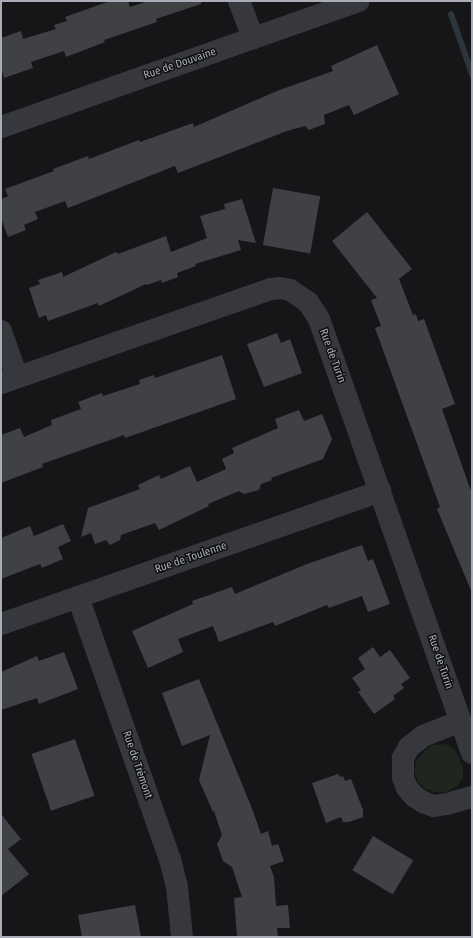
<!DOCTYPE html>
<meta charset="utf-8">
<style>
body{margin:0}
#map{position:relative;width:473px;height:938px;overflow:hidden;background:#161618;font-family:"Fira Sans Condensed",sans-serif}
div>[style]{position:absolute}
.green>*{inset:0;background:#1e261f}
.stream>*{height:6px;margin:-3px;padding:0 3px;transform-origin:3px;border-radius:3px;background:#2c353c}
.building>*{inset:0;background:#404145;transform-origin:0 0}
.minor>*{height:22px;margin:-11px;padding:0 11px;transform-origin:11px;border-radius:11px;background:#37383d}
span{translate:-50% -50%;white-space:nowrap;text-align:center;line-height:1.15;-webkit-text-stroke:3px #111113;paint-order:stroke}
.street-label{font-size:11px;color:#a8adb8}
.frame{position:absolute;inset:0;border:2px solid #a8adb8;pointer-events:none}
</style>
<div id="map">
<div class="green">
<i style="clip-path:polygon(444px 744px,450px 746px,455px 750px,463px 767px,463px 778px,457px 786px,446px 792px,435px 792px,424px 788px,418px 781px,414px 771px,417px 760px,424px 751px,433px 745px)"></i>
</div>
<div class="stream">
<i style="left:451px;top:14px;width:64px;rotate:70.7deg"></i>
</div>
<div class="building">
<i style="clip-path:polygon(110px 1px,128px 1px,130px 7px,148px 1px,201px 1px,201px 4px,156px 19px,157px 22px,104px 40px,105px 42px,66px 57px,64px 51px,31px 62px,33px 68px,4px 78px,1px 67px,1px 38px,21px 31px,23px 39px,56px 29px,54px 25px,67px 21px,65px 17px)"></i>
<i style="clip-path:polygon(377px 45px,399px 94px,354px 115px,349px 105px,324px 115px,325px 124px,309px 130px,305px 126px,287px 131px,178px 173px,175px 166px,68px 208px,65px 201px,35px 212px,38px 219px,24px 225px,26px 230px,8px 237px,1px 218px,1px 199px,8px 196px,5px 189px,54px 171px,53px 169px,88px 156px,89px 159px,139px 140px,140px 142px,193px 123px,194px 127px,277px 91px,333px 71px,331px 66px)"></i>
<i style="left:273px;top:188px;width:48px;height:58px;rotate:10deg"></i>
<i style="clip-path:polygon(242px 199px,256px 243px,238px 240px,241px 250px,195px 264px,196px 266px,177px 273px,178px 277px,162px 283px,161px 280px,147px 285px,146px 284px,99px 306px,98px 303px,48px 321px,46px 315px,39px 318px,29px 288px,40px 284px,38px 280px,62px 272px,63px 277px,116px 252px,118px 254px,166px 236px,171px 252px,207px 238px,200px 216px,225px 209px,224px 204px)"></i>
<i style="clip-path:polygon(367px 212px,412px 269px,399px 279px,413px 315px,416px 314px,418px 321px,424px 319px,455px 404px,442px 409px,472px 494px,472px 593px,437px 509px,440px 507px,375px 328px,381px 326px,371px 300px,377px 298px,332px 241px)"></i>
<i style="clip-path:polygon(277px 333px,281px 343px,290px 339px,302px 373px,264px 387px,247px 344px)"></i>
<i style="clip-path:polygon(222px 355px,236px 399px,125px 438px,124px 435px,42px 464px,43px 467px,1px 483px,1px 435px,20px 428px,24px 437px,52px 425px,51px 420px,81px 409px,78px 402px,102px 393px,103px 396px,140px 384px,139px 380px,154px 375px,155px 378px)"></i>
<i style="clip-path:polygon(299px 410px,304px 421px,322px 414px,332px 439px,323px 459px,271px 478px,272px 480px,261px 484px,259px 490px,244px 494px,239px 491px,208px 504px,209px 506px,159px 530px,155px 523px,121px 535px,120px 540px,110px 545px,106px 540px,95px 544px,91px 533px,81px 537px,88px 508px,140px 489px,138px 485px,159px 475px,161px 479px,190px 466px,197px 482px,226px 469px,222px 459px,234px 453px,232px 448px,278px 428px,275px 419px)"></i>
<i style="clip-path:polygon(63px 524px,71px 541px,58px 547px,63px 559px,42px 568px,40px 564px,1px 579px,1px 538px,30px 526px,34px 536px)"></i>
<i style="clip-path:polygon(362px 545px,368px 561px,373px 559px,390px 604px,368px 612px,362px 596px,329px 608px,327px 605px,275px 626px,273px 622px,219px 642px,213px 626px,178px 639px,183px 652px,148px 668px,132px 631px,193px 604px,192px 601px,232px 587px,235px 594px,307px 564px)"></i>
<i style="clip-path:polygon(373px 647px,380px 657px,390px 650px,410px 678px,401px 684px,404px 688px,393px 696px,395px 699px,374px 714px,358px 692px,361px 690px,352px 678px,365px 669px,358px 658px)"></i>
<i style="clip-path:polygon(64px 652px,78px 689px,39px 704px,37px 698px,1px 710px,1px 672px,37px 656px,39px 661px)"></i>
<i style="clip-path:polygon(199px 679px,253px 811px,261px 834px,268px 831px,272px 846px,278px 844px,284px 861px,270px 866px,274px 877px,276px 906px,288px 905px,290px 928px,277px 928px,278px 937px,237px 937px,234px 898px,242px 897px,232px 867px,223px 861px,217px 844px,222px 835px,214px 811px,213px 812px,199px 780px,210px 735px,182px 746px,162px 693px)"></i>
<i style="left:75px;top:739px;width:60px;height:46px;rotate:71deg"></i>
<i style="clip-path:polygon(338px 774px,340px 777px,343px 776px,345px 781px,351px 779px,363px 810px,363px 817px,349px 822px,343px 822px,341px 817px,326px 823px,312px 783px)"></i>
<i style="clip-path:polygon(1px 814px,21px 839px,8px 849px,29px 874px,1px 896px)"></i>
<i style="left:373px;top:836px;width:47px;height:40px;rotate:31deg"></i>
<i style="clip-path:polygon(135px 905px,141px 937px,82px 937px,78px 915px)"></i>
</div>
<div class="minor">
<i style="left:239px;top:1px;width:40px;rotate:69deg"></i>
<i style="left:1px;top:127px;width:379px;rotate:-19.4deg"></i>
<i style="left:1px;top:331px;width:49px;rotate:70.8deg"></i>
<i style="left:1px;top:383px;width:286px;rotate:-19.2deg"></i>
<i style="left:271px;top:289px;width:9px;rotate:-6deg"></i>
<i style="left:280px;top:288px;width:10px;rotate:11deg"></i>
<i style="left:290px;top:290px;width:22px;rotate:34deg"></i>
<i style="left:308px;top:302px;width:20px;rotate:57deg"></i>
<i style="left:319px;top:319px;width:460px;rotate:70.6deg"></i>
<i style="left:78px;top:597px;width:278px;rotate:70.7deg"></i>
<i style="left:170px;top:859px;width:29px;rotate:76deg"></i>
<i style="left:177px;top:887px;width:50px;rotate:84.3deg"></i>
<i style="left:1px;top:624px;width:402px;rotate:-19.3deg"></i>
<i style="left:461px;top:721px;width:41px;rotate:158.5deg"></i>
<i style="left:423px;top:736px;width:18px;rotate:142deg"></i>
<i style="left:409px;top:747px;width:13px;rotate:119deg"></i>
<i style="left:403px;top:758px;width:20px;rotate:90deg"></i>
<i style="left:403px;top:778px;width:11px;rotate:68deg"></i>
<i style="left:407px;top:788px;width:11px;rotate:49deg"></i>
<i style="left:414px;top:796px;width:11px;rotate:34deg"></i>
<i style="left:423px;top:802px;width:12px;rotate:20deg"></i>
<i style="left:434px;top:806px;width:13px;rotate:-9deg"></i>
<i style="left:447px;top:804px;width:26px;rotate:-16deg"></i>
</div>
<div class="street-label">
<span style="left:180px;top:64px;rotate:-19deg">Rue de Douvaine</span>
<span style="left:332px;top:356px;rotate:70deg">Rue de Turin</span>
<span style="left:191px;top:558px;rotate:-19deg">Rue de Toulenne</span>
<span style="left:440px;top:662px;rotate:71deg">Rue de Turin</span>
<span style="left:137px;top:765px;rotate:71deg">Rue de Trémont</span>
</div>
<div class="frame"></div>
</div>
